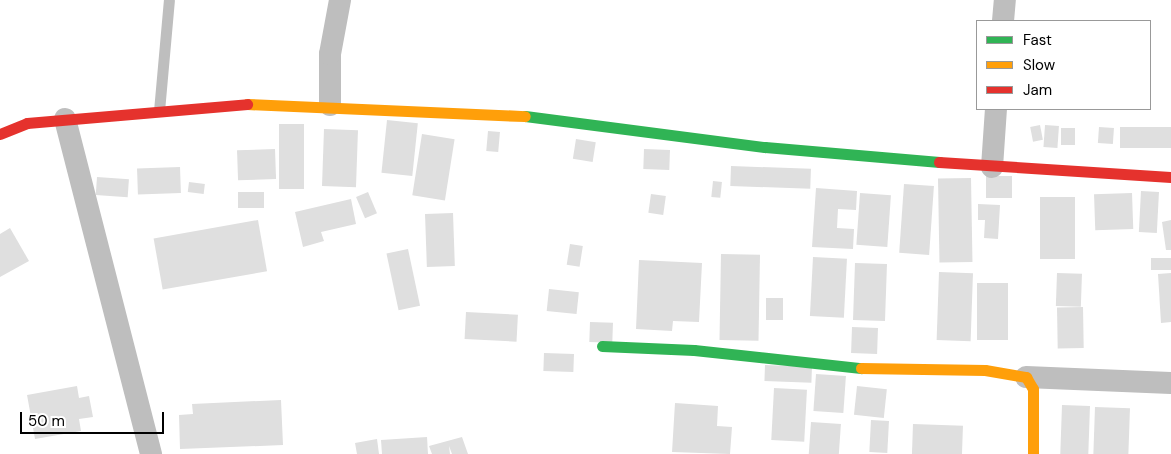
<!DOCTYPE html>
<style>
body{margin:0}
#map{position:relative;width:1171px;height:454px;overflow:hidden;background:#fff;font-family:"DM Sans",sans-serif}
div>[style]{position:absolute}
.building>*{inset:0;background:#dfdfdf;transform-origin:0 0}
.lane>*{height:11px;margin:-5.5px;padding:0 5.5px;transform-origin:5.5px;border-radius:5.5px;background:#bebebe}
.street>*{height:22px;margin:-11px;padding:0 11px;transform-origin:11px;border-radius:11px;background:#bebebe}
.fast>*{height:11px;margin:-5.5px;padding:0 5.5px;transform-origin:5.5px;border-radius:5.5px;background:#30b455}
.slow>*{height:11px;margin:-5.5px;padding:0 5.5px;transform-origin:5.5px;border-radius:5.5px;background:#ff9f0a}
.jam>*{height:11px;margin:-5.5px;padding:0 5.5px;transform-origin:5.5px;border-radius:5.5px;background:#e5322d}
span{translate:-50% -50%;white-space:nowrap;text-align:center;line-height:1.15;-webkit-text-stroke:5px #fff;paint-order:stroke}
.legend{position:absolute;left:976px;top:20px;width:175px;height:90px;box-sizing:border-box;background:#fff;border:1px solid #999;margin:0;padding:6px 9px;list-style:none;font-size:15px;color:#000}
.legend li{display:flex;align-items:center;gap:10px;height:25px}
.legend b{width:25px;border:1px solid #999}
.scale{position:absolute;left:20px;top:412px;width:144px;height:22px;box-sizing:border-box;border:2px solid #000;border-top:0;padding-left:6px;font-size:15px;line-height:18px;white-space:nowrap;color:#000;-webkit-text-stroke:4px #fff;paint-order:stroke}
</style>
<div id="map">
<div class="building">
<i style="left:387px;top:120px;width:31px;height:53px;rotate:6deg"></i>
<i style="left:304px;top:124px;width:65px;height:25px;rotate:90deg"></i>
<i style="left:1040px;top:125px;width:15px;height:10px;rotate:79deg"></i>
<i style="left:1045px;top:125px;width:14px;height:22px;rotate:4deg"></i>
<i style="left:1099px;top:127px;width:15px;height:16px;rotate:4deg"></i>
<i style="left:1120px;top:127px;width:51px;height:21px"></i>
<i style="left:1061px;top:128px;width:14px;height:17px"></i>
<i style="left:324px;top:129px;width:34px;height:57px;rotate:2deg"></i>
<i style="left:488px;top:131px;width:12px;height:20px;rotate:5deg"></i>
<i style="left:422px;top:134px;width:33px;height:62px;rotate:9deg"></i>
<i style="left:576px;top:139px;width:20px;height:20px;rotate:9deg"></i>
<i style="left:275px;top:149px;width:30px;height:38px;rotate:88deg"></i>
<i style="left:644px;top:149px;width:26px;height:20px;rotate:2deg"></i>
<i style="left:731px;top:166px;width:80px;height:20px;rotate:2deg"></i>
<i style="left:180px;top:167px;width:26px;height:43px;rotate:88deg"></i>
<i style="left:1012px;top:176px;width:22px;height:26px;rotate:90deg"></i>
<i style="left:97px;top:177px;width:32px;height:18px;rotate:4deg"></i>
<i style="left:971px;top:178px;width:84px;height:33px;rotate:89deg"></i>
<i style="left:713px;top:181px;width:9px;height:16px;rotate:6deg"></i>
<i style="left:189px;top:182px;width:16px;height:10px;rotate:7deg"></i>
<i style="left:904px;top:184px;width:30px;height:69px;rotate:4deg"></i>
<i style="clip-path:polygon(816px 188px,857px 191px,856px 210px,838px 209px,837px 228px,854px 229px,853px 249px,812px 247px)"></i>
<i style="left:1141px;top:191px;width:18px;height:41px;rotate:3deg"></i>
<i style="left:264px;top:192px;width:16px;height:26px;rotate:90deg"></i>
<i style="left:368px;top:192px;width:23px;height:13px;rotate:67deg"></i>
<i style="left:860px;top:193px;width:31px;height:52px;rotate:4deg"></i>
<i style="left:1132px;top:193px;width:36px;height:38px;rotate:88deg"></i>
<i style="left:651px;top:194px;width:15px;height:19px;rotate:8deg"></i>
<i style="left:1040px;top:197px;width:35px;height:62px"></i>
<i style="clip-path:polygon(351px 199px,356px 224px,321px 232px,324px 241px,303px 247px,295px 212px)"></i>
<i style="clip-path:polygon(978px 204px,1000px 205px,998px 239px,984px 238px,985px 220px,978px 220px)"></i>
<i style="left:453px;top:213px;width:53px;height:28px;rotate:88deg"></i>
<i style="left:258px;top:220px;width:52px;height:106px;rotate:80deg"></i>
<i style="clip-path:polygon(1171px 220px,1171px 250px,1166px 250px,1162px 222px)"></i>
<i style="clip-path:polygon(10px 228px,29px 261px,0 277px,0 234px)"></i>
<i style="left:570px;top:244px;width:13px;height:21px;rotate:9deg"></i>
<i style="left:408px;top:249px;width:58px;height:22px;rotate:78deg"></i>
<i style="left:721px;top:254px;width:39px;height:86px;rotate:1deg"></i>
<i style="left:813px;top:257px;width:34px;height:59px;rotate:3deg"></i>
<i style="left:1151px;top:258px;width:20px;height:12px"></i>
<i style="clip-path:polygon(639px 260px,702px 263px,699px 322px,673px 321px,672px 331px,636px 329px)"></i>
<i style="left:855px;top:263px;width:32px;height:57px;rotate:2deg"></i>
<i style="left:939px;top:272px;width:34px;height:68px;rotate:2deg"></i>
<i style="left:1057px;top:273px;width:25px;height:33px;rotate:2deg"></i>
<i style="clip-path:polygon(1171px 273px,1171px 322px,1161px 323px,1158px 274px)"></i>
<i style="left:977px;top:283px;width:31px;height:57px"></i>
<i style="left:549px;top:289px;width:30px;height:22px;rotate:6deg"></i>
<i style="left:766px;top:298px;width:17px;height:22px"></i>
<i style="left:1083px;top:307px;width:41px;height:26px;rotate:89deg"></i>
<i style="left:466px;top:312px;width:52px;height:27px;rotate:3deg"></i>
<i style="left:590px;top:322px;width:23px;height:20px;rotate:2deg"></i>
<i style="left:852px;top:327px;width:26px;height:26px;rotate:2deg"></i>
<i style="left:544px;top:353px;width:30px;height:18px;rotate:2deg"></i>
<i style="left:765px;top:365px;width:47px;height:16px;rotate:2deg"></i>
<i style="left:816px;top:374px;width:30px;height:37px;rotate:4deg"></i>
<i style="clip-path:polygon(77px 386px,79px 398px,89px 396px,93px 417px,79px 419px,81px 431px,35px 439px,27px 395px)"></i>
<i style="left:857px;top:386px;width:30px;height:29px;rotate:6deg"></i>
<i style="left:774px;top:388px;width:33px;height:52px;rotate:3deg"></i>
<i style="clip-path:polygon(281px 400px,283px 445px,180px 449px,179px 415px,193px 414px,192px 404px)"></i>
<i style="clip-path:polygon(675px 403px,718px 406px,717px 426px,732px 427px,730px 454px,672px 452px)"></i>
<i style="left:1062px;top:405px;width:28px;height:49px;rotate:2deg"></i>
<i style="left:1095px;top:407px;width:35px;height:47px;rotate:2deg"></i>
<i style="left:871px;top:420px;width:18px;height:32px;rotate:3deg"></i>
<i style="left:811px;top:422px;width:30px;height:32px;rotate:4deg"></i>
<i style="left:913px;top:424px;width:50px;height:30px;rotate:2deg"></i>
<i style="clip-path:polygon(427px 437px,428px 454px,382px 454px,381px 440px)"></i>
<i style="clip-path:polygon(462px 437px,468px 454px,452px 454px,449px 446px,450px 454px,432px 454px,429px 446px)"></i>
<i style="clip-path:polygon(377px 439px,379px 454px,357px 454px,355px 443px)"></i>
</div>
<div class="lane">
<i style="left:159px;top:111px;width:111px;rotate:-84.9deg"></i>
</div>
<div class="street">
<i style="left:1003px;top:21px;width:21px;rotate:-85deg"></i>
<i style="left:330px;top:105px;width:51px;rotate:-90deg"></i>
<i style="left:330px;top:54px;width:55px;rotate:-79.5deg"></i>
<i style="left:65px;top:119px;width:346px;rotate:75.6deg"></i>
<i style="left:992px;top:167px;width:58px;rotate:-86.1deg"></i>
<i style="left:1026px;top:377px;width:145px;rotate:2.4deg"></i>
</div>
<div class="fast">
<i style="left:525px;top:116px;width:242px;rotate:7.4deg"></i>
<i style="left:765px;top:147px;width:175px;rotate:4.9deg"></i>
<i style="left:602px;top:346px;width:92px;rotate:2.5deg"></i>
<i style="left:694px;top:350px;width:168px;rotate:6.2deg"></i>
</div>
<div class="slow">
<i style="left:247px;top:104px;width:278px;rotate:2.5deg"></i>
<i style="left:861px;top:368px;width:124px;rotate:0.9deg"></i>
<i style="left:985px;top:370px;width:42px;rotate:9.7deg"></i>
<i style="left:1026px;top:377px;width:14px;rotate:60deg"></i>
<i style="left:1033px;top:389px;width:65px;rotate:90deg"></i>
</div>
<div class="jam">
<i style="left:0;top:134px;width:29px;rotate:-22deg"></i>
<i style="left:27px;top:123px;width:221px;rotate:-4.9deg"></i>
<i style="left:939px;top:162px;width:232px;rotate:3.7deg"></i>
</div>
<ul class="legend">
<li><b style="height:6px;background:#30b455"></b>Fast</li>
<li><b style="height:6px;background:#ff9f0a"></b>Slow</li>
<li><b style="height:6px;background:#e5322d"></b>Jam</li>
</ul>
<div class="scale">50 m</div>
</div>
